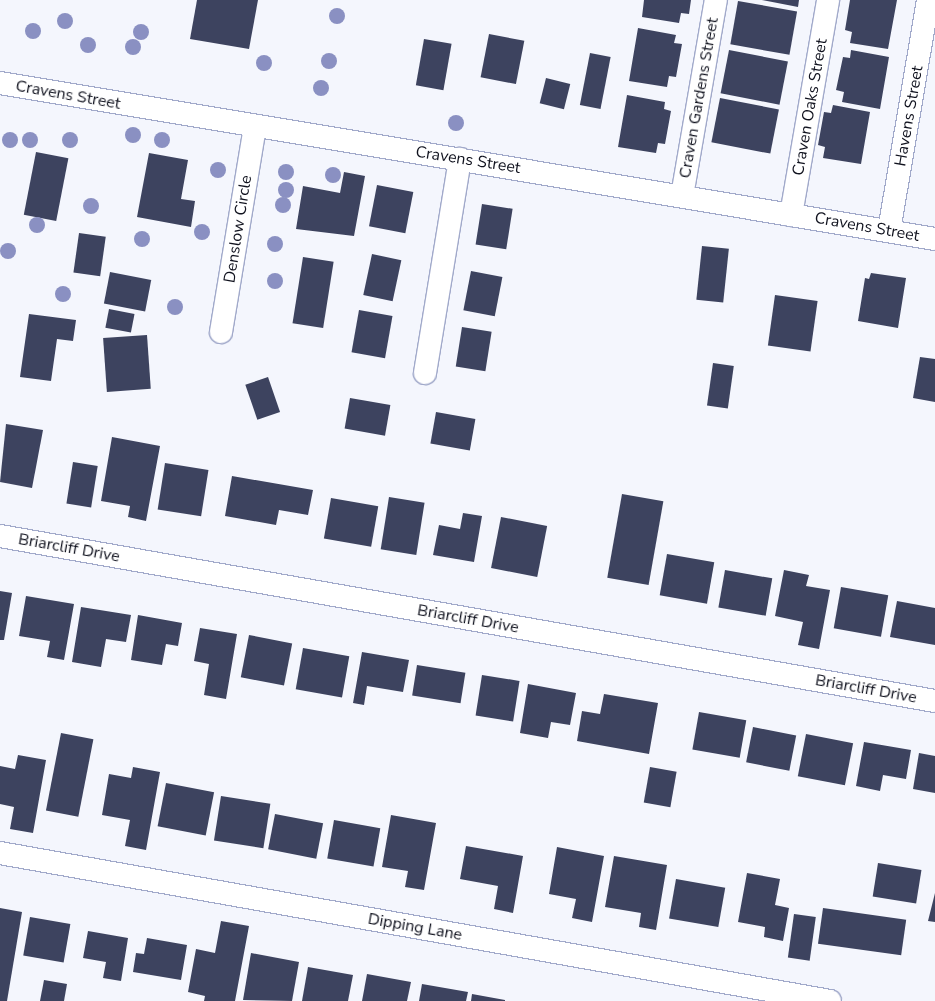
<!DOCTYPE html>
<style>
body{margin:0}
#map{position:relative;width:935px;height:1001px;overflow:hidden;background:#f4f6fd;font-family:"Nunito Sans",sans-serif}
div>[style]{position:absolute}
.building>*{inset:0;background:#3d435f;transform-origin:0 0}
.roads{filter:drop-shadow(1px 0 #a1a9ca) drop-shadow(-1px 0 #a1a9ca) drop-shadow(0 1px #a1a9ca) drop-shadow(0 -1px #a1a9ca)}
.minor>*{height:22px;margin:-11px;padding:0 11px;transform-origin:11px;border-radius:11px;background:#fff}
.trees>*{width:16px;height:16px;margin:-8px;border-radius:50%;background:#8a90c2}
span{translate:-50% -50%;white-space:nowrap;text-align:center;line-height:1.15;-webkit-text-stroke:5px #fff;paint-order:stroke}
.street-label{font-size:16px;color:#10121e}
</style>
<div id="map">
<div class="building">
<i style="clip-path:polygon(197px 0,258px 0,249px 49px,190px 39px)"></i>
<i style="clip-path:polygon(644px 0,691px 0,689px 14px,681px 13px,679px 23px,642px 17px)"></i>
<i style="clip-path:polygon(762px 0,799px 0,798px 7px)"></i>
<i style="clip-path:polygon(850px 0,897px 0,888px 49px,850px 43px,852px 32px,845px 30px)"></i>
<i style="left:738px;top:1px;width:60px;height:44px;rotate:10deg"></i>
<i style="clip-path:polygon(638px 28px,676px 35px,674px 43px,682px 44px,676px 77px,669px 76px,667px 87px,629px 81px)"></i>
<i style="left:489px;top:34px;width:36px;height:44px;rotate:11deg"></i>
<i style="left:424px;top:39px;width:28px;height:47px;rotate:10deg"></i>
<i style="left:729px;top:50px;width:60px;height:44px;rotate:11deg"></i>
<i style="clip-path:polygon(851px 50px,889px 57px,880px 109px,842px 102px,844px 92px,836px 90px,843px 57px,850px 58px)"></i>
<i style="left:590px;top:53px;width:21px;height:53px;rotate:11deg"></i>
<i style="left:546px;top:78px;width:25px;height:26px;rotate:14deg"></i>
<i style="clip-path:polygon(627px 95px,665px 102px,664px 109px,671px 111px,665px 144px,658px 143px,656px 153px,618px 147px)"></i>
<i style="left:720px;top:98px;width:60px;height:45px;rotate:11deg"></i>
<i style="clip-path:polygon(833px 105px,870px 112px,861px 164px,823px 158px,825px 147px,818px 145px,824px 112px,831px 113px)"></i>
<i style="left:36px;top:152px;width:33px;height:64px;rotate:11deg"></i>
<i style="clip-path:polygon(149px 153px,188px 160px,181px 199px,195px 201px,191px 227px,137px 217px)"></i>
<i style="clip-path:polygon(344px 172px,365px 176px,354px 236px,296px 229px,303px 186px,340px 193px)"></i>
<i style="left:377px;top:185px;width:37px;height:42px;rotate:11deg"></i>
<i style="left:482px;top:204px;width:31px;height:41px;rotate:9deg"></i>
<i style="left:79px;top:233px;width:27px;height:40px;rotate:8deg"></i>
<i style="left:702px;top:246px;width:27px;height:54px;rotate:6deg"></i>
<i style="left:372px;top:254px;width:30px;height:42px;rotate:12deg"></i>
<i style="left:303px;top:257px;width:31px;height:67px;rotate:9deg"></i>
<i style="left:471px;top:271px;width:32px;height:40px;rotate:11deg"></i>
<i style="left:110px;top:272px;width:42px;height:32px;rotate:11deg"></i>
<i style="clip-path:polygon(871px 273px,906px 278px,898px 328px,858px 321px,865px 278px,869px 279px)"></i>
<i style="left:775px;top:295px;width:43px;height:51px;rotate:8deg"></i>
<i style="left:109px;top:309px;width:26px;height:19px;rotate:11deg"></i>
<i style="left:359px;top:310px;width:34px;height:43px;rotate:10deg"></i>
<i style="clip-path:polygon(29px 314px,76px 320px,73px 341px,57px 339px,51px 381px,20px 377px)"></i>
<i style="left:462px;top:327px;width:30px;height:40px;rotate:9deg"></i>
<i style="left:147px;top:335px;width:54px;height:44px;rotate:86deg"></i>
<i style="clip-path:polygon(920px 357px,935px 359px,935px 402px,913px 398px)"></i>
<i style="left:713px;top:363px;width:21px;height:43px;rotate:8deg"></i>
<i style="left:268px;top:377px;width:37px;height:24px;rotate:71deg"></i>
<i style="left:350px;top:398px;width:41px;height:31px;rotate:10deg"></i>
<i style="left:436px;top:412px;width:40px;height:32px;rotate:10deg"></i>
<i style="clip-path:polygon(6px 424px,43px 430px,32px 488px,0 482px)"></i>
<i style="clip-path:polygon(112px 437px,160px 446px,146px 521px,128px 517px,130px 506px,101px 501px)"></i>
<i style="left:73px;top:462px;width:25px;height:42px;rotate:9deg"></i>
<i style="left:165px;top:463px;width:44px;height:47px;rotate:9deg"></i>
<i style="clip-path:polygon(232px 476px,313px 490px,308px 515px,279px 510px,276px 525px,225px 516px)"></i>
<i style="left:622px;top:494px;width:42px;height:85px;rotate:10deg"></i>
<i style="left:389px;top:497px;width:36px;height:53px;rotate:9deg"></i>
<i style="left:331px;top:498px;width:48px;height:41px;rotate:10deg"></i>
<i style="clip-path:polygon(463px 513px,482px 516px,474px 562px,433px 555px,439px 525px,460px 529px)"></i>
<i style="left:501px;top:517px;width:47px;height:52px;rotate:11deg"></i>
<i style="left:667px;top:554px;width:48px;height:42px;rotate:10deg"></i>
<i style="left:725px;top:570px;width:48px;height:38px;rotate:10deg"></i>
<i style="clip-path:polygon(784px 570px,809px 575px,806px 586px,830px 590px,819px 649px,798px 645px,803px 622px,775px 616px)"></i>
<i style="left:841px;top:587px;width:48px;height:42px;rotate:10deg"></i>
<i style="clip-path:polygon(0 591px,12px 593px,4px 640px,0 640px)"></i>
<i style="clip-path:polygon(26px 596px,74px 604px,64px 660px,47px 657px,50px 641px,19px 636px)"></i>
<i style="clip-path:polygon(897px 601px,935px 608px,935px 645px,890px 637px)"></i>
<i style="clip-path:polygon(81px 607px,131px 615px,126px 642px,106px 639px,101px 667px,72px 662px)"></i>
<i style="clip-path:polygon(138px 615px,182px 623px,178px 646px,166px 644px,162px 665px,131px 660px)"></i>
<i style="clip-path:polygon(200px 628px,237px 634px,226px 699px,204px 695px,209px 664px,194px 661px)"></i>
<i style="left:249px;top:635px;width:44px;height:43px;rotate:11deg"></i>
<i style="left:303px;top:648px;width:47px;height:42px;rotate:10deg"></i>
<i style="clip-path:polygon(362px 652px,409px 660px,403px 692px,367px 686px,364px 705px,353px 703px)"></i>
<i style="left:417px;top:665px;width:49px;height:31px;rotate:9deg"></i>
<i style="left:482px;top:675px;width:38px;height:41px;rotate:9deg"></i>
<i style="clip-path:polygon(528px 684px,576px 693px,570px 725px,551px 722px,548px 738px,520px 733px)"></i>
<i style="clip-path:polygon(604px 694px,658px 703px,649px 754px,577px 741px,582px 711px,600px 714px)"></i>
<i style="left:699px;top:712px;width:48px;height:38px;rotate:10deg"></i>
<i style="left:753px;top:727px;width:44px;height:36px;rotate:11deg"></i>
<i style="left:61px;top:733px;width:33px;height:79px;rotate:11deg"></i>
<i style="left:806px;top:734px;width:48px;height:43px;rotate:11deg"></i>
<i style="clip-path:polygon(864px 742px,911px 750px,906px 779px,883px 775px,880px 791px,856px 786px)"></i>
<i style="clip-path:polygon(919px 753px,935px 756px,935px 793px,913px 789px)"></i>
<i style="clip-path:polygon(18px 755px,46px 760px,33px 833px,10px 829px,14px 807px,0 804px,0 766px,15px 769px)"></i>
<i style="clip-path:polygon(133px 767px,160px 772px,146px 850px,125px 846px,130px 820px,102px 815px,109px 774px,131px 778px)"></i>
<i style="left:650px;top:767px;width:27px;height:36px;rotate:10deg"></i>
<i style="left:166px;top:783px;width:49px;height:44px;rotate:11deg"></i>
<i style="left:221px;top:796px;width:50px;height:45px;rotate:9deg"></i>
<i style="left:275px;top:814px;width:49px;height:36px;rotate:11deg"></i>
<i style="clip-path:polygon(391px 815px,436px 823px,424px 890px,405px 887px,408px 871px,382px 867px)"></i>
<i style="left:334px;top:820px;width:47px;height:39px;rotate:10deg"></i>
<i style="clip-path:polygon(466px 846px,523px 856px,513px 913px,494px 909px,498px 886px,460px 879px)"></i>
<i style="clip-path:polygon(557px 847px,604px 856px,592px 922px,572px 918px,576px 899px,549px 894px)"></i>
<i style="clip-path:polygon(614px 856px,667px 865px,656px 930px,639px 927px,641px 913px,605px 907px)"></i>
<i style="left:878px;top:863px;width:44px;height:34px;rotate:9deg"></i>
<i style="clip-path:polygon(747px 873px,780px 879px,775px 905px,789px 908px,783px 941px,764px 937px,765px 927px,738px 922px)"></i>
<i style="left:676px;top:879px;width:50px;height:40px;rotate:10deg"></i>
<i style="clip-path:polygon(935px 893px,935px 922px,928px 921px)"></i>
<i style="clip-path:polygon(0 908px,22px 912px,7px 1001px,0 1001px)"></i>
<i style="left:823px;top:908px;width:84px;height:36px;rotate:8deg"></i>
<i style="left:794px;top:914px;width:22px;height:44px;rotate:8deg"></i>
<i style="left:30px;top:917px;width:41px;height:39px;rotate:10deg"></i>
<i style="clip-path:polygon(221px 921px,249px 926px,235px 1001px,204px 1001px,205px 996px,188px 992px,196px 949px,215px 953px)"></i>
<i style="clip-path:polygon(88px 931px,128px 938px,121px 981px,103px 978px,106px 962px,83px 958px)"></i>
<i style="clip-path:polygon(147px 938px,187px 945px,181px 980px,133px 972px,136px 953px,144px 954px)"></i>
<i style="clip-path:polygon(251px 953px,299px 962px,292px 1001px,243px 1000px)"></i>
<i style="clip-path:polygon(308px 967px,353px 975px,348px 1001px,302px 1001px)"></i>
<i style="clip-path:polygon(367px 974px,411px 982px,407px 1001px,362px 1001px)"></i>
<i style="clip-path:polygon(44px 980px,67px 984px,64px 1001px,40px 1001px)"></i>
<i style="clip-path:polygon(422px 984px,468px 992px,466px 1001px,419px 1001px)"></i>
<i style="clip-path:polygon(472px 994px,505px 1000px,505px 1001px,471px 1001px)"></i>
</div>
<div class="roads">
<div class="minor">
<i style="left:0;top:83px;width:948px;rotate:9.47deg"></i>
<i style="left:682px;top:196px;width:199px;rotate:-80.2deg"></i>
<i style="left:791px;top:215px;width:218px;rotate:-80.2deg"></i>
<i style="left:889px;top:231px;width:234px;rotate:-80.4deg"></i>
<i style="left:221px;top:332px;width:209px;rotate:-80.6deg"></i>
<i style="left:425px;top:373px;width:217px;rotate:-80.7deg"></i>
<i style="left:0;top:536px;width:949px;rotate:10.01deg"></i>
<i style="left:0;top:853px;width:843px;rotate:10.11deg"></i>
</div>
</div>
<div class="trees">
<i style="left:337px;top:16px"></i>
<i style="left:65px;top:21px"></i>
<i style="left:33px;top:31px"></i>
<i style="left:141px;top:32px"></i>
<i style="left:88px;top:45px"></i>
<i style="left:133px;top:47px"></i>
<i style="left:329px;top:61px"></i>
<i style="left:264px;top:63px"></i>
<i style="left:321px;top:88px"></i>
<i style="left:456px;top:123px"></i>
<i style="left:133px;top:135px"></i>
<i style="left:10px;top:140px"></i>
<i style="left:30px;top:140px"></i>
<i style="left:70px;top:140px"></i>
<i style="left:162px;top:140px"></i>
<i style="left:218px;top:170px"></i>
<i style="left:286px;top:172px"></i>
<i style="left:333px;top:175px"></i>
<i style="left:286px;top:190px"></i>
<i style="left:283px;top:205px"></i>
<i style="left:91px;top:206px"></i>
<i style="left:37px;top:225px"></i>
<i style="left:202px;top:232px"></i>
<i style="left:142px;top:239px"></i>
<i style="left:275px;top:244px"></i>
<i style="left:8px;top:251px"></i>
<i style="left:275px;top:281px"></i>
<i style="left:63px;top:294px"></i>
<i style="left:175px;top:307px"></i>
</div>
<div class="street-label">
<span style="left:68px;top:95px;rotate:10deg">Cravens Street</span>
<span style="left:699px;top:98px;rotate:-80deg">Craven Gardens Street</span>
<span style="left:810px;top:107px;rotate:-80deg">Craven Oaks Street</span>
<span style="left:909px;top:116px;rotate:-80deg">Havens Street</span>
<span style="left:468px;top:160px;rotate:9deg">Cravens Street</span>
<span style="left:867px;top:227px;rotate:10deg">Cravens Street</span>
<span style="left:238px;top:229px;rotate:-81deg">Denslow Circle</span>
<span style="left:69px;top:548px;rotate:10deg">Briarcliff Drive</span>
<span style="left:468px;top:619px;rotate:10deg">Briarcliff Drive</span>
<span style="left:866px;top:689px;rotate:10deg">Briarcliff Drive</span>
<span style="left:415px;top:927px;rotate:10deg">Dipping Lane</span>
</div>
</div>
